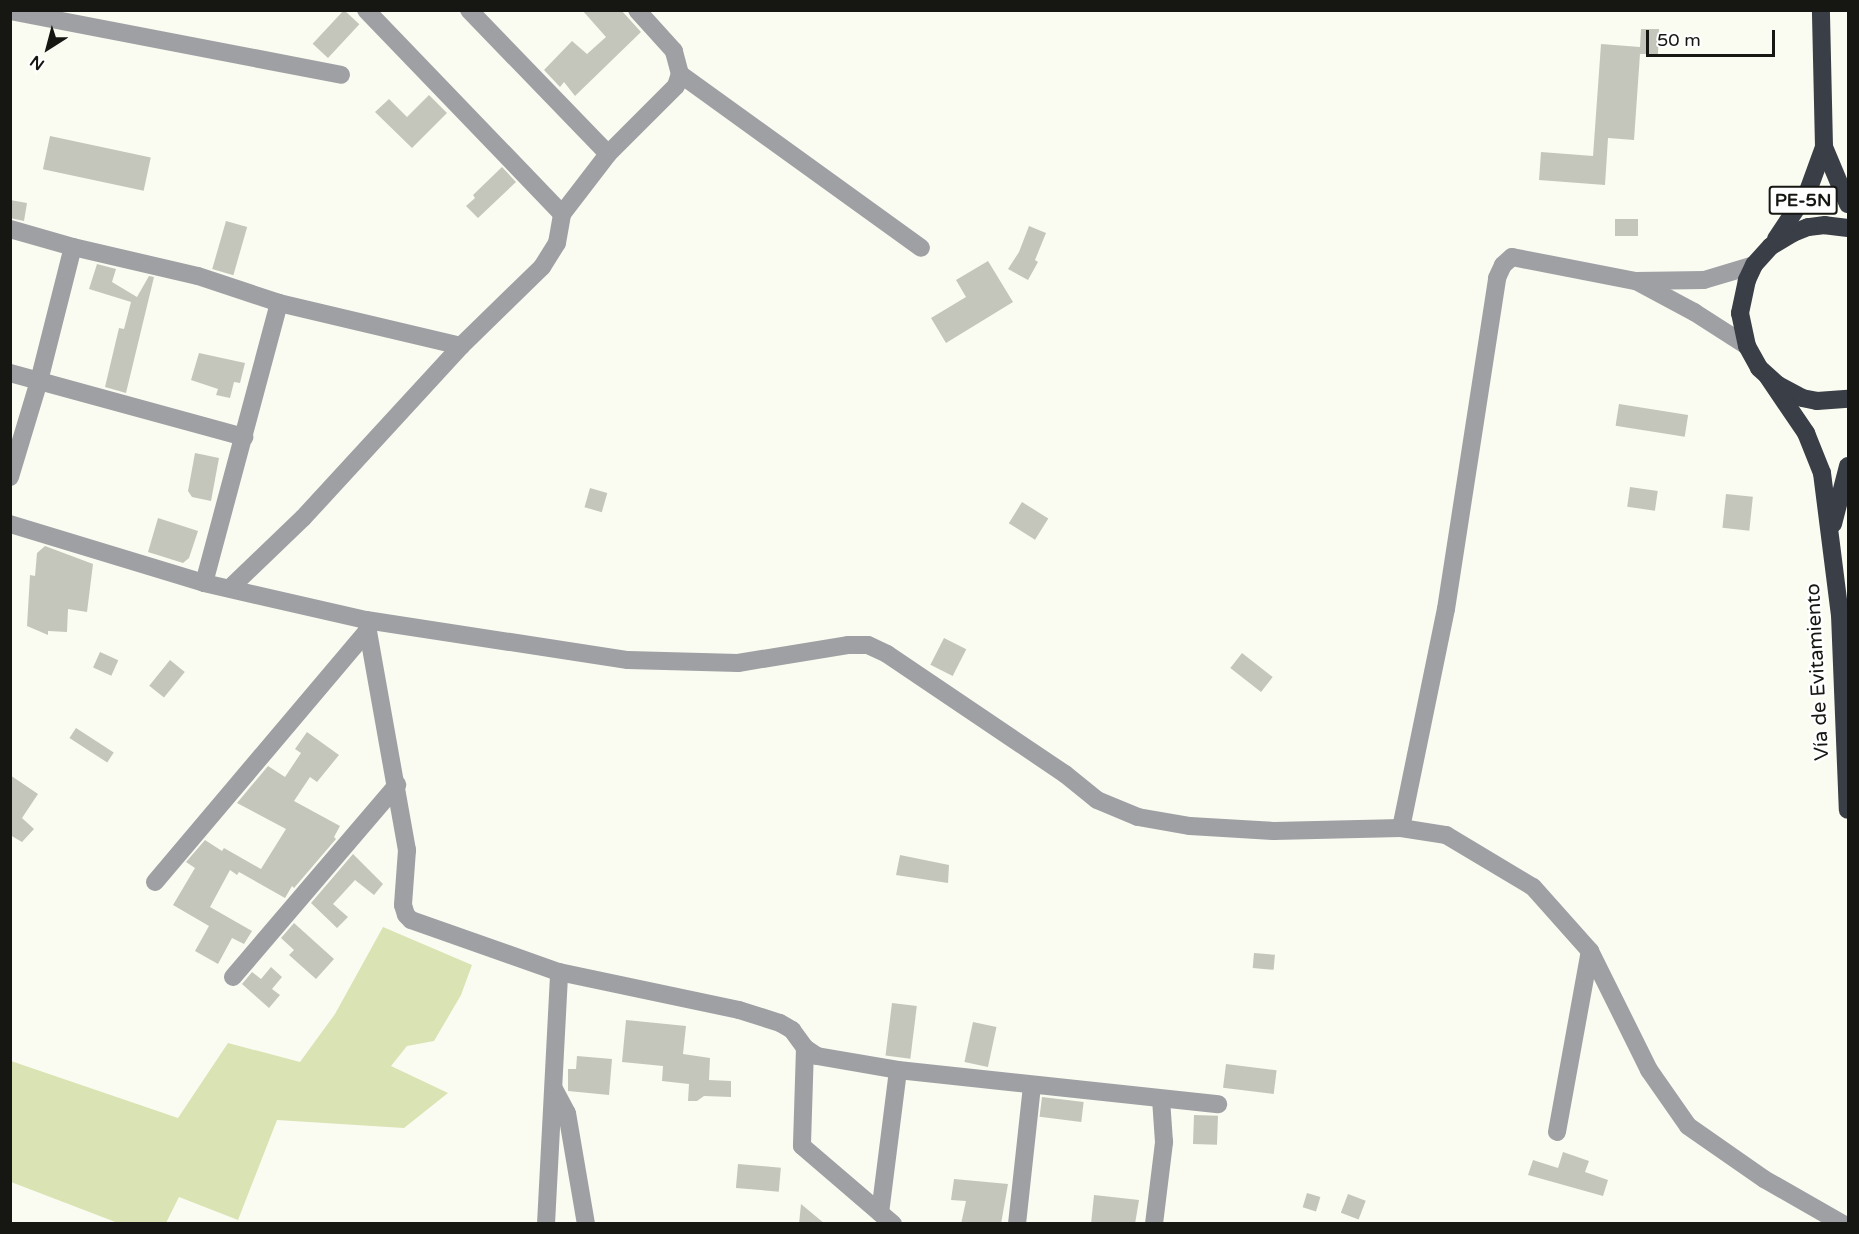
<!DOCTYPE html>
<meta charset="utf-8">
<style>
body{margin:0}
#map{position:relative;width:1859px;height:1234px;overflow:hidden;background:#fafcf1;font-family:"Varela Round",sans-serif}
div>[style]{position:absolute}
.green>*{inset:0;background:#dae3b3}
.building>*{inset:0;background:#c4c6bb;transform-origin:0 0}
.minor>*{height:18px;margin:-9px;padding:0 9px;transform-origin:9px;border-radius:9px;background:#9ea0a4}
.highway>*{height:18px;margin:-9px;padding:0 9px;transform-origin:9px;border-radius:9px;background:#3a3e46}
span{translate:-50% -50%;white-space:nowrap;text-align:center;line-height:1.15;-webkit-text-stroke:5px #fff;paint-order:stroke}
.shield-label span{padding:2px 4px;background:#fff;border:2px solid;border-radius:4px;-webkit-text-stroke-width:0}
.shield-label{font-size:18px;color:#161713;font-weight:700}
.street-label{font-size:20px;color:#161713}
.frame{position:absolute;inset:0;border:12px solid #161713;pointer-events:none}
.north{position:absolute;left:18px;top:18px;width:60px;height:60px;-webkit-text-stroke:4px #fff;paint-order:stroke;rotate:216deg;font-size:16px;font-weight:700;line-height:24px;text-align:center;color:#161713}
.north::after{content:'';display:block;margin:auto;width:21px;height:27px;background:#161713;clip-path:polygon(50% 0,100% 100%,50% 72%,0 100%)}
.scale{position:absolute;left:1646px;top:30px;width:129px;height:27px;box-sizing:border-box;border:3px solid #161713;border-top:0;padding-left:8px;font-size:18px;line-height:21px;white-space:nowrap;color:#161713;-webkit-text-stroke:4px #fff;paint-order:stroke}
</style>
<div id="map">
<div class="green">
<i style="clip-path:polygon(383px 927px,472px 965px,461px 995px,434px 1041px,407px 1046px,391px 1066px,448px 1093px,404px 1128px,277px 1120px,238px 1220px,179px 1197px,166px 1223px,118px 1223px,11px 1182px,11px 1061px,178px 1118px,228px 1043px,300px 1062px,335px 1014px)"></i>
</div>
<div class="building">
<i style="left:344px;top:10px;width:21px;height:46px;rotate:43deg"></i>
<i style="clip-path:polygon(582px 10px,621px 10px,641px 32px,575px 96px,564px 82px,560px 87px,544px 70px,572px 41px,587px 54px,606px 37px)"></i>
<i style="clip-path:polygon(1641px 29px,1659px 29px,1658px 54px,1640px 54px,1634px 140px,1608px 138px,1605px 185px,1539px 180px,1541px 152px,1593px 156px,1601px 44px,1640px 47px)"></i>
<i style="clip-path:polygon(429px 95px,447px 113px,412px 148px,375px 112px,389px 99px,407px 117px)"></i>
<i style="left:50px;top:136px;width:103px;height:34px;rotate:12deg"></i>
<i style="clip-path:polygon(502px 167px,516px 182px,478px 218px,466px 206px,475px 198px,473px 195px)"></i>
<i style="clip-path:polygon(10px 200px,27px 203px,24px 221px,10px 218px)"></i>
<i style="left:1638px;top:219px;width:17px;height:23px;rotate:90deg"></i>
<i style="left:226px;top:221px;width:22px;height:50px;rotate:16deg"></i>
<i style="clip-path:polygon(1029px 226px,1046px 233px,1035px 260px,1038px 262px,1028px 280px,1008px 269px,1019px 252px)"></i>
<i style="clip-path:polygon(988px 261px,1013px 302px,946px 343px,931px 318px,966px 297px,956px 280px)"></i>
<i style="clip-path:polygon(97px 264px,116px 269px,112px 282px,137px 297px,149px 276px,154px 277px,126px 393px,105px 387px,119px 328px,124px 329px,131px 302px,89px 289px)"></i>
<i style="clip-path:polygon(199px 353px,245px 363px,240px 383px,234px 382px,230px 398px,216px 395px,218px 389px,191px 380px)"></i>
<i style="left:1619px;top:404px;width:70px;height:22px;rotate:9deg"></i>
<i style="clip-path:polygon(195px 453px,219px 458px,211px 501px,192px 497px,188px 491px)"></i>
<i style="left:1630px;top:487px;width:28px;height:20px;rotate:8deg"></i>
<i style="left:590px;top:488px;width:18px;height:20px;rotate:16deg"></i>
<i style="left:1726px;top:494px;width:27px;height:34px;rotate:6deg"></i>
<i style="left:1022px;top:502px;width:31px;height:25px;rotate:32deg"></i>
<i style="clip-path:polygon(158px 518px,198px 531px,189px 558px,183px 563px,148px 552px)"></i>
<i style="clip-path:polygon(45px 546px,93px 564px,87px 612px,68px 609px,67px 632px,48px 631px,48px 635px,27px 626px,30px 575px,35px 576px,37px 553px)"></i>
<i style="left:944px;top:638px;width:25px;height:30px;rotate:27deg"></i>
<i style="left:100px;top:652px;width:20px;height:17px;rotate:24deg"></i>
<i style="left:1242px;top:653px;width:39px;height:19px;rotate:38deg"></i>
<i style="left:170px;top:660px;width:19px;height:33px;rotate:39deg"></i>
<i style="left:76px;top:728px;width:45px;height:12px;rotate:33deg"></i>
<i style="clip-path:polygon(307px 732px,339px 755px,317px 782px,310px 777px,294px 801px,340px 826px,334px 837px,336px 839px,294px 888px,292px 886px,285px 898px,239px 872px,237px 875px,230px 870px,210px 907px,252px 931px,244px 944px,232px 938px,218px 964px,195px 951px,209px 926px,173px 905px,195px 868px,186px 862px,205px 840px,222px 851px,224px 848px,261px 869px,286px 829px,237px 803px,268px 766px,285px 777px,301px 753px,295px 749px)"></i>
<i style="clip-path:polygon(10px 775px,38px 794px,22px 818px,34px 829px,22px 842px,10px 835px)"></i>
<i style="clip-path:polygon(353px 854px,383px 884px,374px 895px,355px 880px,333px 904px,348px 917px,337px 928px,311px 903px)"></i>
<i style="clip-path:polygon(900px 855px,949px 865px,948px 883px,896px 875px)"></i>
<i style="clip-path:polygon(294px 923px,334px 959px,316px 979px,289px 955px,294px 950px,281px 938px)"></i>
<i style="left:1254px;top:953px;width:21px;height:15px;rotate:5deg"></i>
<i style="clip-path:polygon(271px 967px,282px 977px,272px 989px,280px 995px,269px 1008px,242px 984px,252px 972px,261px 979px)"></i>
<i style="left:892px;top:1003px;width:25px;height:53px;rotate:7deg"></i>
<i style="clip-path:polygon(626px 1020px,686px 1026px,683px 1054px,710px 1058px,709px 1080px,731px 1081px,731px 1097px,704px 1096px,697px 1101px,688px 1101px,689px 1084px,662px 1081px,663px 1066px,622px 1062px)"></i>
<i style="left:973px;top:1022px;width:24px;height:41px;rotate:12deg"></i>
<i style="clip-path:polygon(577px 1056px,612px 1059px,609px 1095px,568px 1091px,568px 1069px,576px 1069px)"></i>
<i style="left:1226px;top:1064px;width:51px;height:24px;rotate:7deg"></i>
<i style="left:1042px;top:1097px;width:42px;height:20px;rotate:7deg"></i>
<i style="left:1194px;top:1115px;width:24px;height:29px;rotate:2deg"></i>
<i style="clip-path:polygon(1563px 1152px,1589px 1161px,1585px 1172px,1608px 1180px,1603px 1196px,1528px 1175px,1533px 1160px,1558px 1168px)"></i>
<i style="left:738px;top:1164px;width:43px;height:24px;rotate:5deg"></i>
<i style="clip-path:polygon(954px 1179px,1008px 1184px,1001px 1224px,961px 1224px,966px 1201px,951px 1200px)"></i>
<i style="left:1307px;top:1193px;width:14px;height:15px;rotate:17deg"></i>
<i style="left:1348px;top:1194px;width:19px;height:20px;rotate:21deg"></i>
<i style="clip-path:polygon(1094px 1195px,1139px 1200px,1135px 1224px,1091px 1224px)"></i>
<i style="clip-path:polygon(801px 1204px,825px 1224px,799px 1224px)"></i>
</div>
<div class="minor">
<i style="left:366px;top:10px;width:283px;rotate:46.1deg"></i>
<i style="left:469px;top:10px;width:200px;rotate:46deg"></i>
<i style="left:10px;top:11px;width:337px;rotate:10.9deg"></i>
<i style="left:680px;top:74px;width:297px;rotate:35.8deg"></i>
<i style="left:10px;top:229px;width:66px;rotate:15.9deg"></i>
<i style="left:73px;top:247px;width:128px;rotate:13.1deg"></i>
<i style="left:198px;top:276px;width:85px;rotate:18.4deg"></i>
<i style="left:279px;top:303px;width:187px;rotate:13.3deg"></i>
<i style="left:1638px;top:282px;width:64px;rotate:28.2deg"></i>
<i style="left:1694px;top:312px;width:63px;rotate:32.7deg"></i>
<i style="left:10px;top:373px;width:243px;rotate:15.3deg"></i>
<i style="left:10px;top:477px;width:100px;rotate:-73.2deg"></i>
<i style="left:39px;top:381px;width:138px;rotate:-75.8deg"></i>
<i style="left:10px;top:524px;width:203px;rotate:16.9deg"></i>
<i style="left:204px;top:583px;width:166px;rotate:12.9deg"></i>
<i style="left:366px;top:620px;width:265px;rotate:8.7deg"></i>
<i style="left:628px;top:660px;width:110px;rotate:1.6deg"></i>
<i style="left:738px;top:663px;width:111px;rotate:-9.3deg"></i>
<i style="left:848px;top:645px;width:20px"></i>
<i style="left:868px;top:645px;width:21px;rotate:25deg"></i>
<i style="left:887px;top:654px;width:215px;rotate:34deg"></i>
<i style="left:1065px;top:774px;width:41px;rotate:39.1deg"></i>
<i style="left:1097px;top:800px;width:44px;rotate:22.5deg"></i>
<i style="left:1138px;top:817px;width:53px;rotate:9.8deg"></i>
<i style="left:1190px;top:826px;width:84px;rotate:3.4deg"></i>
<i style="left:1274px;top:831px;width:127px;rotate:-1.4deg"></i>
<i style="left:1401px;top:828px;width:46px;rotate:8.8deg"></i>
<i style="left:1446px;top:835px;width:101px;rotate:30.9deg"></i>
<i style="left:1533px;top:887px;width:86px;rotate:48.3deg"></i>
<i style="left:1590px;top:951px;width:133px;rotate:63.6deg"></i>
<i style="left:1649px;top:1070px;width:68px;rotate:55.1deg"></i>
<i style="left:1688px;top:1126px;width:93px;rotate:34.9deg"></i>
<i style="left:1764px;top:1179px;width:91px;rotate:29.7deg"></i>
<i style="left:204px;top:583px;width:290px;rotate:-75deg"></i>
<i style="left:230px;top:588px;width:101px;rotate:-43.8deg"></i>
<i style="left:303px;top:518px;width:234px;rotate:-47.4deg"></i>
<i style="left:461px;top:346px;width:113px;rotate:-44.3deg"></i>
<i style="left:542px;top:267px;width:28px;rotate:-58deg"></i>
<i style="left:557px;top:243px;width:29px;rotate:-80deg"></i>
<i style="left:562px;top:214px;width:76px;rotate:-52.5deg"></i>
<i style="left:608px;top:154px;width:96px;rotate:-45deg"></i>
<i style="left:676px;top:86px;width:13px;rotate:-72deg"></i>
<i style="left:680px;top:74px;width:24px;rotate:-105deg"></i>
<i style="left:674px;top:51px;width:55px;rotate:-132.1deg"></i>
<i style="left:366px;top:620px;width:234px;rotate:79.9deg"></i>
<i style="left:407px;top:850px;width:55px;rotate:94.2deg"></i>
<i style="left:403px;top:905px;width:10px;rotate:73deg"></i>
<i style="left:406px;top:915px;width:7px;rotate:45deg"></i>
<i style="left:411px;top:920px;width:157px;rotate:19.4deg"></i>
<i style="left:559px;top:972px;width:184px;rotate:11.9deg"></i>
<i style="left:739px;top:1010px;width:43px;rotate:17.6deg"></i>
<i style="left:780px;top:1023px;width:14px;rotate:30deg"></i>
<i style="left:792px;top:1030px;width:22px;rotate:54deg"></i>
<i style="left:805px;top:1048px;width:14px;rotate:34deg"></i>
<i style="left:817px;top:1056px;width:82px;rotate:9.8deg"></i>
<i style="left:898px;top:1070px;width:322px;rotate:6.1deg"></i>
<i style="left:1401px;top:828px;width:224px;rotate:-78.4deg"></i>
<i style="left:1446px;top:609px;width:335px;rotate:-81.2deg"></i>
<i style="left:1497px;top:278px;width:14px;rotate:-65deg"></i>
<i style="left:1503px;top:265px;width:12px;rotate:-42deg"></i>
<i style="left:1512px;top:257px;width:126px;rotate:11deg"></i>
<i style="left:1636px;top:281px;width:68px;rotate:-0.8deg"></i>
<i style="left:1704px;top:280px;width:52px;rotate:-16.7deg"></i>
<i style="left:155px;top:882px;width:329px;rotate:-49.8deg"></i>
<i style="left:233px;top:977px;width:253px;rotate:-49.5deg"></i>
<i style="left:805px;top:1048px;width:98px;rotate:91.8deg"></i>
<i style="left:802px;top:1146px;width:120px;rotate:40.6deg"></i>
<i style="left:554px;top:1089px;width:27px;rotate:62deg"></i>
<i style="left:567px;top:1113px;width:113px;rotate:80.3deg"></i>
<i style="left:1557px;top:1132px;width:184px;rotate:-79.7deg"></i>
<i style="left:880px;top:1213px;width:144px;rotate:-82.8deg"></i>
<i style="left:546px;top:1224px;width:252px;rotate:-87deg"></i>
<i style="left:1017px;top:1224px;width:139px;rotate:-83.8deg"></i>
<i style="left:1154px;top:1224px;width:83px;rotate:-83deg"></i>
<i style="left:1164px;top:1142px;width:43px;rotate:-94deg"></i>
</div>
<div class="highway">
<i style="left:1824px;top:147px;width:62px;rotate:67.2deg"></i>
<i style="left:1848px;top:228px;width:23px;rotate:-173deg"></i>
<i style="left:1825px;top:225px;width:17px;rotate:173deg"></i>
<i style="left:1808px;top:227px;width:16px;rotate:158deg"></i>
<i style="left:1793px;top:233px;width:26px;rotate:149deg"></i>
<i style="left:1771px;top:246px;width:25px;rotate:132deg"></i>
<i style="left:1754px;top:265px;width:17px;rotate:115deg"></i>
<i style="left:1747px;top:280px;width:34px;rotate:102deg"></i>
<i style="left:1740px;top:313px;width:34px;rotate:78deg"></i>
<i style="left:1747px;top:346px;width:25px;rotate:61deg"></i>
<i style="left:1759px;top:368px;width:25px;rotate:42deg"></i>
<i style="left:1778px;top:385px;width:27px;rotate:28deg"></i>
<i style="left:1802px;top:398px;width:15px;rotate:11deg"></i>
<i style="left:1817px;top:401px;width:31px;rotate:-4deg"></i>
<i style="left:1776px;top:239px;width:58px;rotate:-56.3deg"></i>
<i style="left:1808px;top:191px;width:47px;rotate:-70deg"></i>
<i style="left:1824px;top:147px;width:137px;rotate:-91.3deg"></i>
<i style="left:1768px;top:377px;width:68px;rotate:55.8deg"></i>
<i style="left:1806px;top:433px;width:43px;rotate:68.2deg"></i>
<i style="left:1822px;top:473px;width:143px;rotate:82.8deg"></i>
<i style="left:1840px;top:615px;width:195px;rotate:87.7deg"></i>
<i style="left:1833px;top:524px;width:60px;rotate:-75.5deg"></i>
</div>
<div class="shield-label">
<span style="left:1803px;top:200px">PE-5N</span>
</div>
<div class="street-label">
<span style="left:1818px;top:672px;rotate:-93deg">Vía de Evitamiento</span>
</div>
<div class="frame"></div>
<div class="north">N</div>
<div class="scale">50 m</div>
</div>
